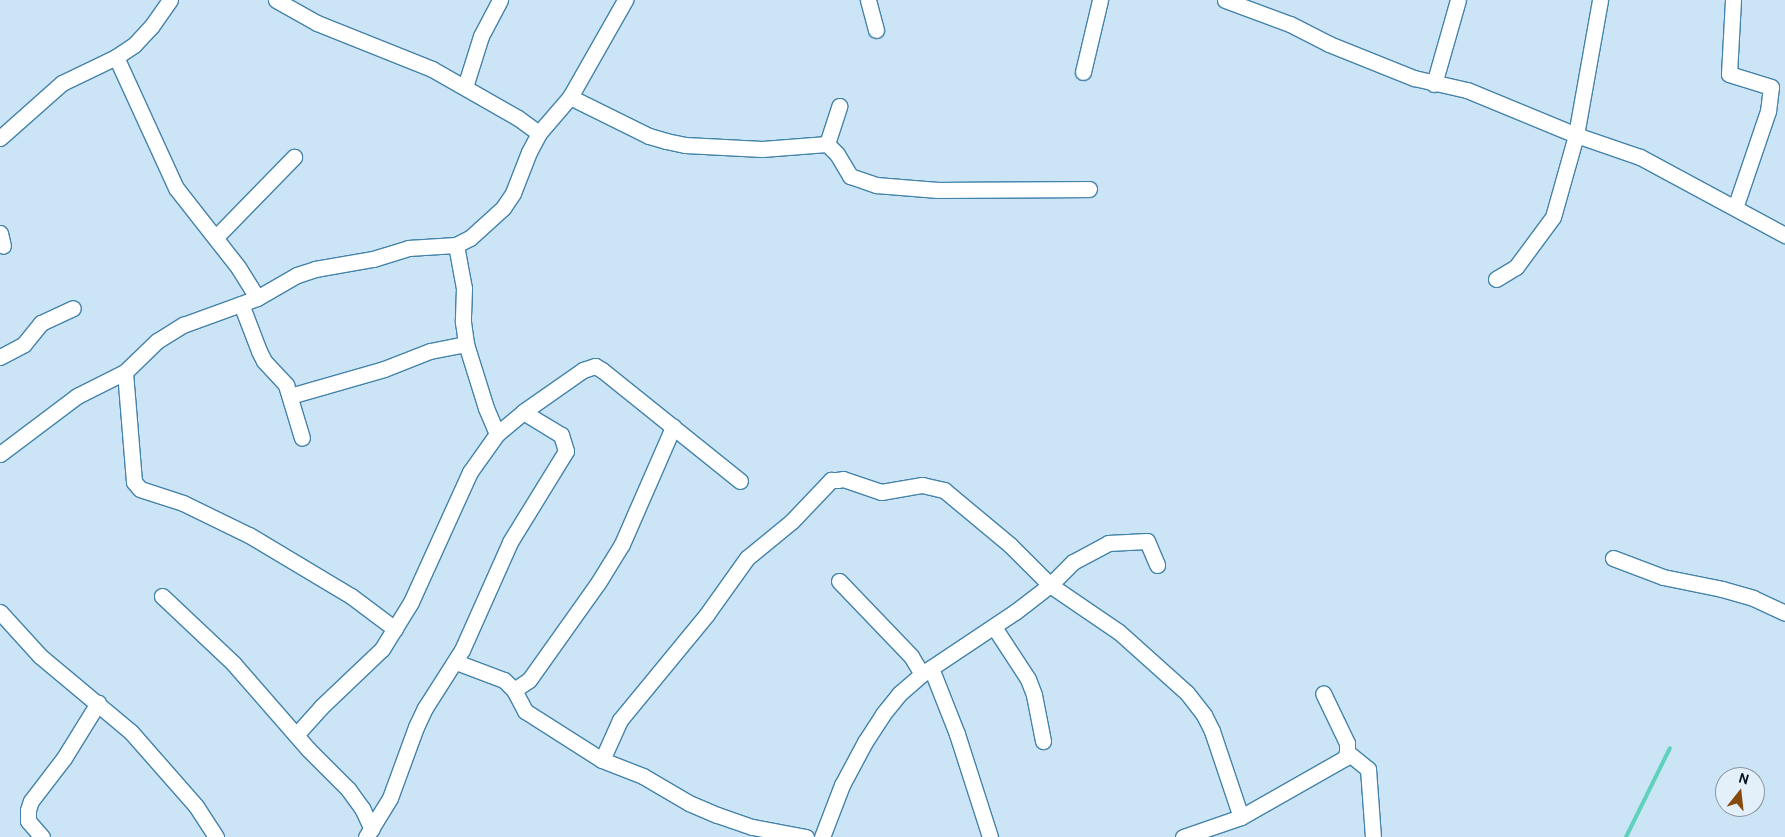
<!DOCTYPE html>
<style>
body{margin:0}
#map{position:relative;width:1785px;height:837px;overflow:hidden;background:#cce5f6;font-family:Cabin,sans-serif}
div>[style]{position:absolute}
.stream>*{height:4px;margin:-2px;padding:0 2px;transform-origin:2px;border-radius:2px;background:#5ed2bb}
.roads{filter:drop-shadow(1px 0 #4483aa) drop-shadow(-1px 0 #4483aa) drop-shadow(0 1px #4483aa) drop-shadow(0 -1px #4483aa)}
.minor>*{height:15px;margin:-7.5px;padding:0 7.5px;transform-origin:7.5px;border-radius:7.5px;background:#fff}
span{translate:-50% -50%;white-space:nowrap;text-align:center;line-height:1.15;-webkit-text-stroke:5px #e4f0f9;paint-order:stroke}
.north{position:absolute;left:1715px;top:767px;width:50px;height:50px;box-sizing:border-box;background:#e4f0f9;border:1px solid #8996a2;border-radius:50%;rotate:16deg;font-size:14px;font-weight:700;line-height:20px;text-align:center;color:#00101f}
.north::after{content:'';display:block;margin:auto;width:18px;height:22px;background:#884a0c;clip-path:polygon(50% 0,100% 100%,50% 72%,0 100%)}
</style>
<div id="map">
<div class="stream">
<i style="left:1626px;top:837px;width:99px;rotate:-63.7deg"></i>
</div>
<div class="roads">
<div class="minor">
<i style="left:276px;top:0;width:47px;rotate:29.3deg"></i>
<i style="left:317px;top:23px;width:124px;rotate:21.8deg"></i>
<i style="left:432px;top:69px;width:99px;rotate:29.7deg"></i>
<i style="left:518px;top:118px;width:26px;rotate:36deg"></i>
<i style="left:868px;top:0;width:31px;rotate:75deg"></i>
<i style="left:1225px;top:0;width:69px;rotate:20.3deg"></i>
<i style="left:1290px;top:24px;width:44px;rotate:27.1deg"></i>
<i style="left:1329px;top:44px;width:92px;rotate:21.8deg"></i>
<i style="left:1414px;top:78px;width:54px;rotate:12.8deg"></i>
<i style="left:1467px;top:90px;width:118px;rotate:22.4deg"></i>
<i style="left:1576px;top:135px;width:68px;rotate:19deg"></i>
<i style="left:1640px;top:157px;width:165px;rotate:28.3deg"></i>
<i style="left:1733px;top:0;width:74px;rotate:93.1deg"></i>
<i style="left:1729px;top:74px;width:44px;rotate:17.2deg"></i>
<i style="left:1771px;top:87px;width:24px;rotate:97deg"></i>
<i style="left:1768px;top:111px;width:102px;rotate:108.8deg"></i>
<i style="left:116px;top:57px;width:144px;rotate:65.4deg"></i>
<i style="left:176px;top:188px;width:100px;rotate:51.9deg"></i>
<i style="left:238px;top:267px;width:36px;rotate:58deg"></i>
<i style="left:1083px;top:72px;width:74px;rotate:-76.7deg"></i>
<i style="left:1434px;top:84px;width:87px;rotate:-74.1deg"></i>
<i style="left:465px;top:87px;width:53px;rotate:-72.6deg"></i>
<i style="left:481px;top:36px;width:41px;rotate:-62.2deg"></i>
<i style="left:570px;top:97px;width:88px;rotate:26.3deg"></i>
<i style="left:649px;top:136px;width:18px;rotate:16deg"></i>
<i style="left:666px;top:141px;width:19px;rotate:12deg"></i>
<i style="left:685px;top:145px;width:77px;rotate:3deg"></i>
<i style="left:762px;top:149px;width:65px;rotate:-4.4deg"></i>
<i style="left:827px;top:144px;width:40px;rotate:-72deg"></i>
<i style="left:0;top:138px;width:83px;rotate:-41.6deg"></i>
<i style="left:62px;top:83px;width:60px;rotate:-25.7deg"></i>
<i style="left:116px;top:57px;width:22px;rotate:-34deg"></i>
<i style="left:134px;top:45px;width:25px;rotate:-47deg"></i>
<i style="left:151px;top:27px;width:33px;rotate:-55deg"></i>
<i style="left:827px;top:144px;width:14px;rotate:45deg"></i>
<i style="left:837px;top:154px;width:26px;rotate:59deg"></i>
<i style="left:850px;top:176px;width:28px;rotate:19deg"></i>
<i style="left:876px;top:185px;width:62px;rotate:4.6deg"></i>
<i style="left:938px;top:190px;width:151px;rotate:-0.4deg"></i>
<i style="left:0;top:233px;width:13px;rotate:77deg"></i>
<i style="left:216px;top:237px;width:112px;rotate:-45.7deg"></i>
<i style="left:456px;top:245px;width:44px;rotate:79.5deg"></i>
<i style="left:464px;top:288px;width:34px;rotate:92deg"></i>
<i style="left:463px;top:322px;width:22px;rotate:82deg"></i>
<i style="left:466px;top:344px;width:67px;rotate:72.6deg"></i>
<i style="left:486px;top:408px;width:28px;rotate:67deg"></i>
<i style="left:1496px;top:279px;width:23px;rotate:-31deg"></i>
<i style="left:1516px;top:267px;width:62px;rotate:-53.5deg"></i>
<i style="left:1553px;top:217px;width:85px;rotate:-74.3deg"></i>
<i style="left:1576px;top:135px;width:137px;rotate:-79.9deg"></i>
<i style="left:241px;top:304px;width:50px;rotate:69deg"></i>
<i style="left:259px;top:351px;width:11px;rotate:63deg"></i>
<i style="left:264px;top:361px;width:33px;rotate:47deg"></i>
<i style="left:286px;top:385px;width:55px;rotate:73.2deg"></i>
<i style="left:0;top:357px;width:27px;rotate:-28deg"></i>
<i style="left:24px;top:344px;width:27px;rotate:-51deg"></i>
<i style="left:41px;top:323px;width:35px;rotate:-25deg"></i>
<i style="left:125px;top:372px;width:110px;rotate:85.3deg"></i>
<i style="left:134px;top:482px;width:9px;rotate:49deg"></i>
<i style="left:140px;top:489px;width:45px;rotate:18deg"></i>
<i style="left:183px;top:503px;width:73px;rotate:25.9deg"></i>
<i style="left:249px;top:535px;width:119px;rotate:30.9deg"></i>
<i style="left:351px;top:596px;width:55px;rotate:36.9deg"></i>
<i style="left:290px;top:396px;width:98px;rotate:-16deg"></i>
<i style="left:384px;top:369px;width:49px;rotate:-21.4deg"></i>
<i style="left:430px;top:351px;width:37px;rotate:-11deg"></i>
<i style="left:0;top:454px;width:96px;rotate:-37deg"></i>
<i style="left:77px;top:396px;width:54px;rotate:-26.6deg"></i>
<i style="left:125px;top:372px;width:45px;rotate:-44.1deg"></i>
<i style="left:157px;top:341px;width:31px;rotate:-32deg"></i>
<i style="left:183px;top:325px;width:79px;rotate:-20deg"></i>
<i style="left:257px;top:298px;width:46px;rotate:-29.9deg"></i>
<i style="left:297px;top:275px;width:19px;rotate:-18deg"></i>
<i style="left:315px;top:269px;width:59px;rotate:-9.8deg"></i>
<i style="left:373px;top:259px;width:37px;rotate:-17deg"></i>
<i style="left:408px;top:248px;width:48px;rotate:-3.6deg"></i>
<i style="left:456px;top:245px;width:16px;rotate:-27deg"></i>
<i style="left:470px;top:238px;width:45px;rotate:-42.3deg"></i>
<i style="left:503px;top:208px;width:18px;rotate:-56deg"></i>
<i style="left:513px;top:193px;width:44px;rotate:-68.7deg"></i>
<i style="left:529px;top:152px;width:21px;rotate:-62deg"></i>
<i style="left:539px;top:133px;width:48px;rotate:-49.3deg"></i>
<i style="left:570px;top:97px;width:112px;rotate:-60.4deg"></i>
<i style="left:1613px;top:558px;width:53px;rotate:20.8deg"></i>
<i style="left:1663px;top:577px;width:60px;rotate:11.5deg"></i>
<i style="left:1722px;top:589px;width:32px;rotate:16deg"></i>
<i style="left:1753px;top:598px;width:35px;rotate:25deg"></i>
<i style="left:839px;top:581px;width:104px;rotate:46.2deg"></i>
<i style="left:911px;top:656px;width:21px;rotate:59deg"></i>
<i style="left:162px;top:596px;width:98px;rotate:43.3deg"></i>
<i style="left:233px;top:663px;width:114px;rotate:48.9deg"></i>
<i style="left:308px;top:749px;width:57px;rotate:45deg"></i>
<i style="left:348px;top:789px;width:24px;rotate:54deg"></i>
<i style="left:362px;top:808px;width:23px;rotate:65deg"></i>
<i style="left:0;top:612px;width:59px;rotate:47.7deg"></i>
<i style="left:40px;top:656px;width:119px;rotate:39.9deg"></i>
<i style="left:131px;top:732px;width:98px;rotate:48.7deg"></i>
<i style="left:196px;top:806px;width:37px;rotate:57deg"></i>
<i style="left:994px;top:627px;width:62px;rotate:56.8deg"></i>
<i style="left:1028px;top:679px;width:17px;rotate:69deg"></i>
<i style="left:1034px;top:695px;width:47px;rotate:78.9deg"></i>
<i style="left:456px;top:662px;width:51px;rotate:20.6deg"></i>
<i style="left:504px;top:680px;width:14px;rotate:45deg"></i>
<i style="left:514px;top:690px;width:24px;rotate:62deg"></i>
<i style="left:525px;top:711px;width:91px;rotate:32.5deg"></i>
<i style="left:931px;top:668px;width:71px;rotate:68.5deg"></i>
<i style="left:957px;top:734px;width:108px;rotate:72.2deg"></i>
<i style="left:514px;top:690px;width:18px;rotate:-34deg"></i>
<i style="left:529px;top:680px;width:119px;rotate:-54.6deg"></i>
<i style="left:598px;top:583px;width:46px;rotate:-58.4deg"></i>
<i style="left:622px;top:544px;width:128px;rotate:-66.4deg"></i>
<i style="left:296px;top:735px;width:38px;rotate:-48deg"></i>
<i style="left:321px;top:707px;width:84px;rotate:-43.6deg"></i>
<i style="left:382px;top:649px;width:55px;rotate:-58.3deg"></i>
<i style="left:411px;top:602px;width:143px;rotate:-65.6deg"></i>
<i style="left:470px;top:472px;width:47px;rotate:-54.6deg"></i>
<i style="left:497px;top:434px;width:34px;rotate:-40deg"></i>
<i style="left:523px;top:412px;width:73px;rotate:-35deg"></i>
<i style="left:583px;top:370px;width:13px;rotate:-18deg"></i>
<i style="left:595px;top:366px;width:8px;rotate:30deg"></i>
<i style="left:602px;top:370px;width:177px;rotate:38.8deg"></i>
<i style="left:1347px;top:752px;width:27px;rotate:39deg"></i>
<i style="left:1368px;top:769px;width:68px;rotate:85.8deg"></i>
<i style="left:42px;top:837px;width:21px;rotate:-131deg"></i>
<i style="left:28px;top:821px;width:11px;rotate:-90deg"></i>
<i style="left:28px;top:810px;width:9px;rotate:-72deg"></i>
<i style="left:31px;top:801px;width:54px;rotate:-52.5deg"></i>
<i style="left:64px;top:758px;width:65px;rotate:-58.3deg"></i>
<i style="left:366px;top:837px;width:46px;rotate:-58.4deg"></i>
<i style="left:390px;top:798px;width:76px;rotate:-69.9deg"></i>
<i style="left:416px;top:727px;width:21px;rotate:-65deg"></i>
<i style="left:425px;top:708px;width:69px;rotate:-57.5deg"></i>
<i style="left:462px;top:650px;width:118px;rotate:-66deg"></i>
<i style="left:510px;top:542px;width:107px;rotate:-58.4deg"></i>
<i style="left:566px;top:451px;width:17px;rotate:-107deg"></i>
<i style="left:561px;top:435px;width:44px;rotate:-148.8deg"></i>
<i style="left:806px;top:837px;width:55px;rotate:-169.5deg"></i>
<i style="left:752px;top:827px;width:37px;rotate:-161deg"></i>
<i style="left:717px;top:815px;width:30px;rotate:-157deg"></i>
<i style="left:689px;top:803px;width:53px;rotate:-149.6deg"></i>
<i style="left:643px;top:776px;width:44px;rotate:-158.7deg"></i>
<i style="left:602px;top:760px;width:44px;rotate:-65.8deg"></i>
<i style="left:620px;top:720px;width:137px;rotate:-50.6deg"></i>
<i style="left:707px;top:614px;width:69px;rotate:-54.5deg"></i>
<i style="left:747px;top:558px;width:58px;rotate:-39.4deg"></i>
<i style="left:792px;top:521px;width:57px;rotate:-46.4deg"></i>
<i style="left:831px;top:480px;width:6px"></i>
<i style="left:837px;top:480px;width:6px;rotate:-9deg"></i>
<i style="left:843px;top:479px;width:40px;rotate:18.9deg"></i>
<i style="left:881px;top:492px;width:42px;rotate:-9.7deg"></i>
<i style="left:922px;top:485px;width:23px;rotate:13deg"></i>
<i style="left:944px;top:490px;width:86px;rotate:39.8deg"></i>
<i style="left:1010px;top:545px;width:57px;rotate:45deg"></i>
<i style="left:1050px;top:585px;width:83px;rotate:34.3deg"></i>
<i style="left:1119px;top:632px;width:91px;rotate:41.9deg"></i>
<i style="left:1187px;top:693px;width:28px;rotate:52deg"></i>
<i style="left:1204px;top:715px;width:18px;rotate:63deg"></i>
<i style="left:1212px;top:731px;width:91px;rotate:71.4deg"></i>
<i style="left:822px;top:837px;width:56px;rotate:-69deg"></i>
<i style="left:842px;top:785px;width:49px;rotate:-61.9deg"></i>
<i style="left:865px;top:742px;width:33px;rotate:-57deg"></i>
<i style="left:883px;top:714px;width:26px;rotate:-51deg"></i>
<i style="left:899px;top:694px;width:30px;rotate:-41deg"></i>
<i style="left:922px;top:674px;width:112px;rotate:-33.7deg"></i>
<i style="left:1015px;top:612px;width:44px;rotate:-37.6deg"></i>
<i style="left:1050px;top:585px;width:33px;rotate:-45deg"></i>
<i style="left:1073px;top:562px;width:40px;rotate:-28deg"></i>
<i style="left:1108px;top:543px;width:39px;rotate:-3deg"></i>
<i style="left:1147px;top:541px;width:26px;rotate:67deg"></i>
<i style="left:1183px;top:837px;width:61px;rotate:-19deg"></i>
<i style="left:1241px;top:817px;width:120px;rotate:-29.6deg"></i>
<i style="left:1345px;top:758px;width:6px;rotate:-72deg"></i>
<i style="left:1347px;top:752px;width:9px;rotate:-90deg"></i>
<i style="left:1347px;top:743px;width:55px;rotate:-115.6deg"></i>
</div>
</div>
<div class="north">N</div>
</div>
